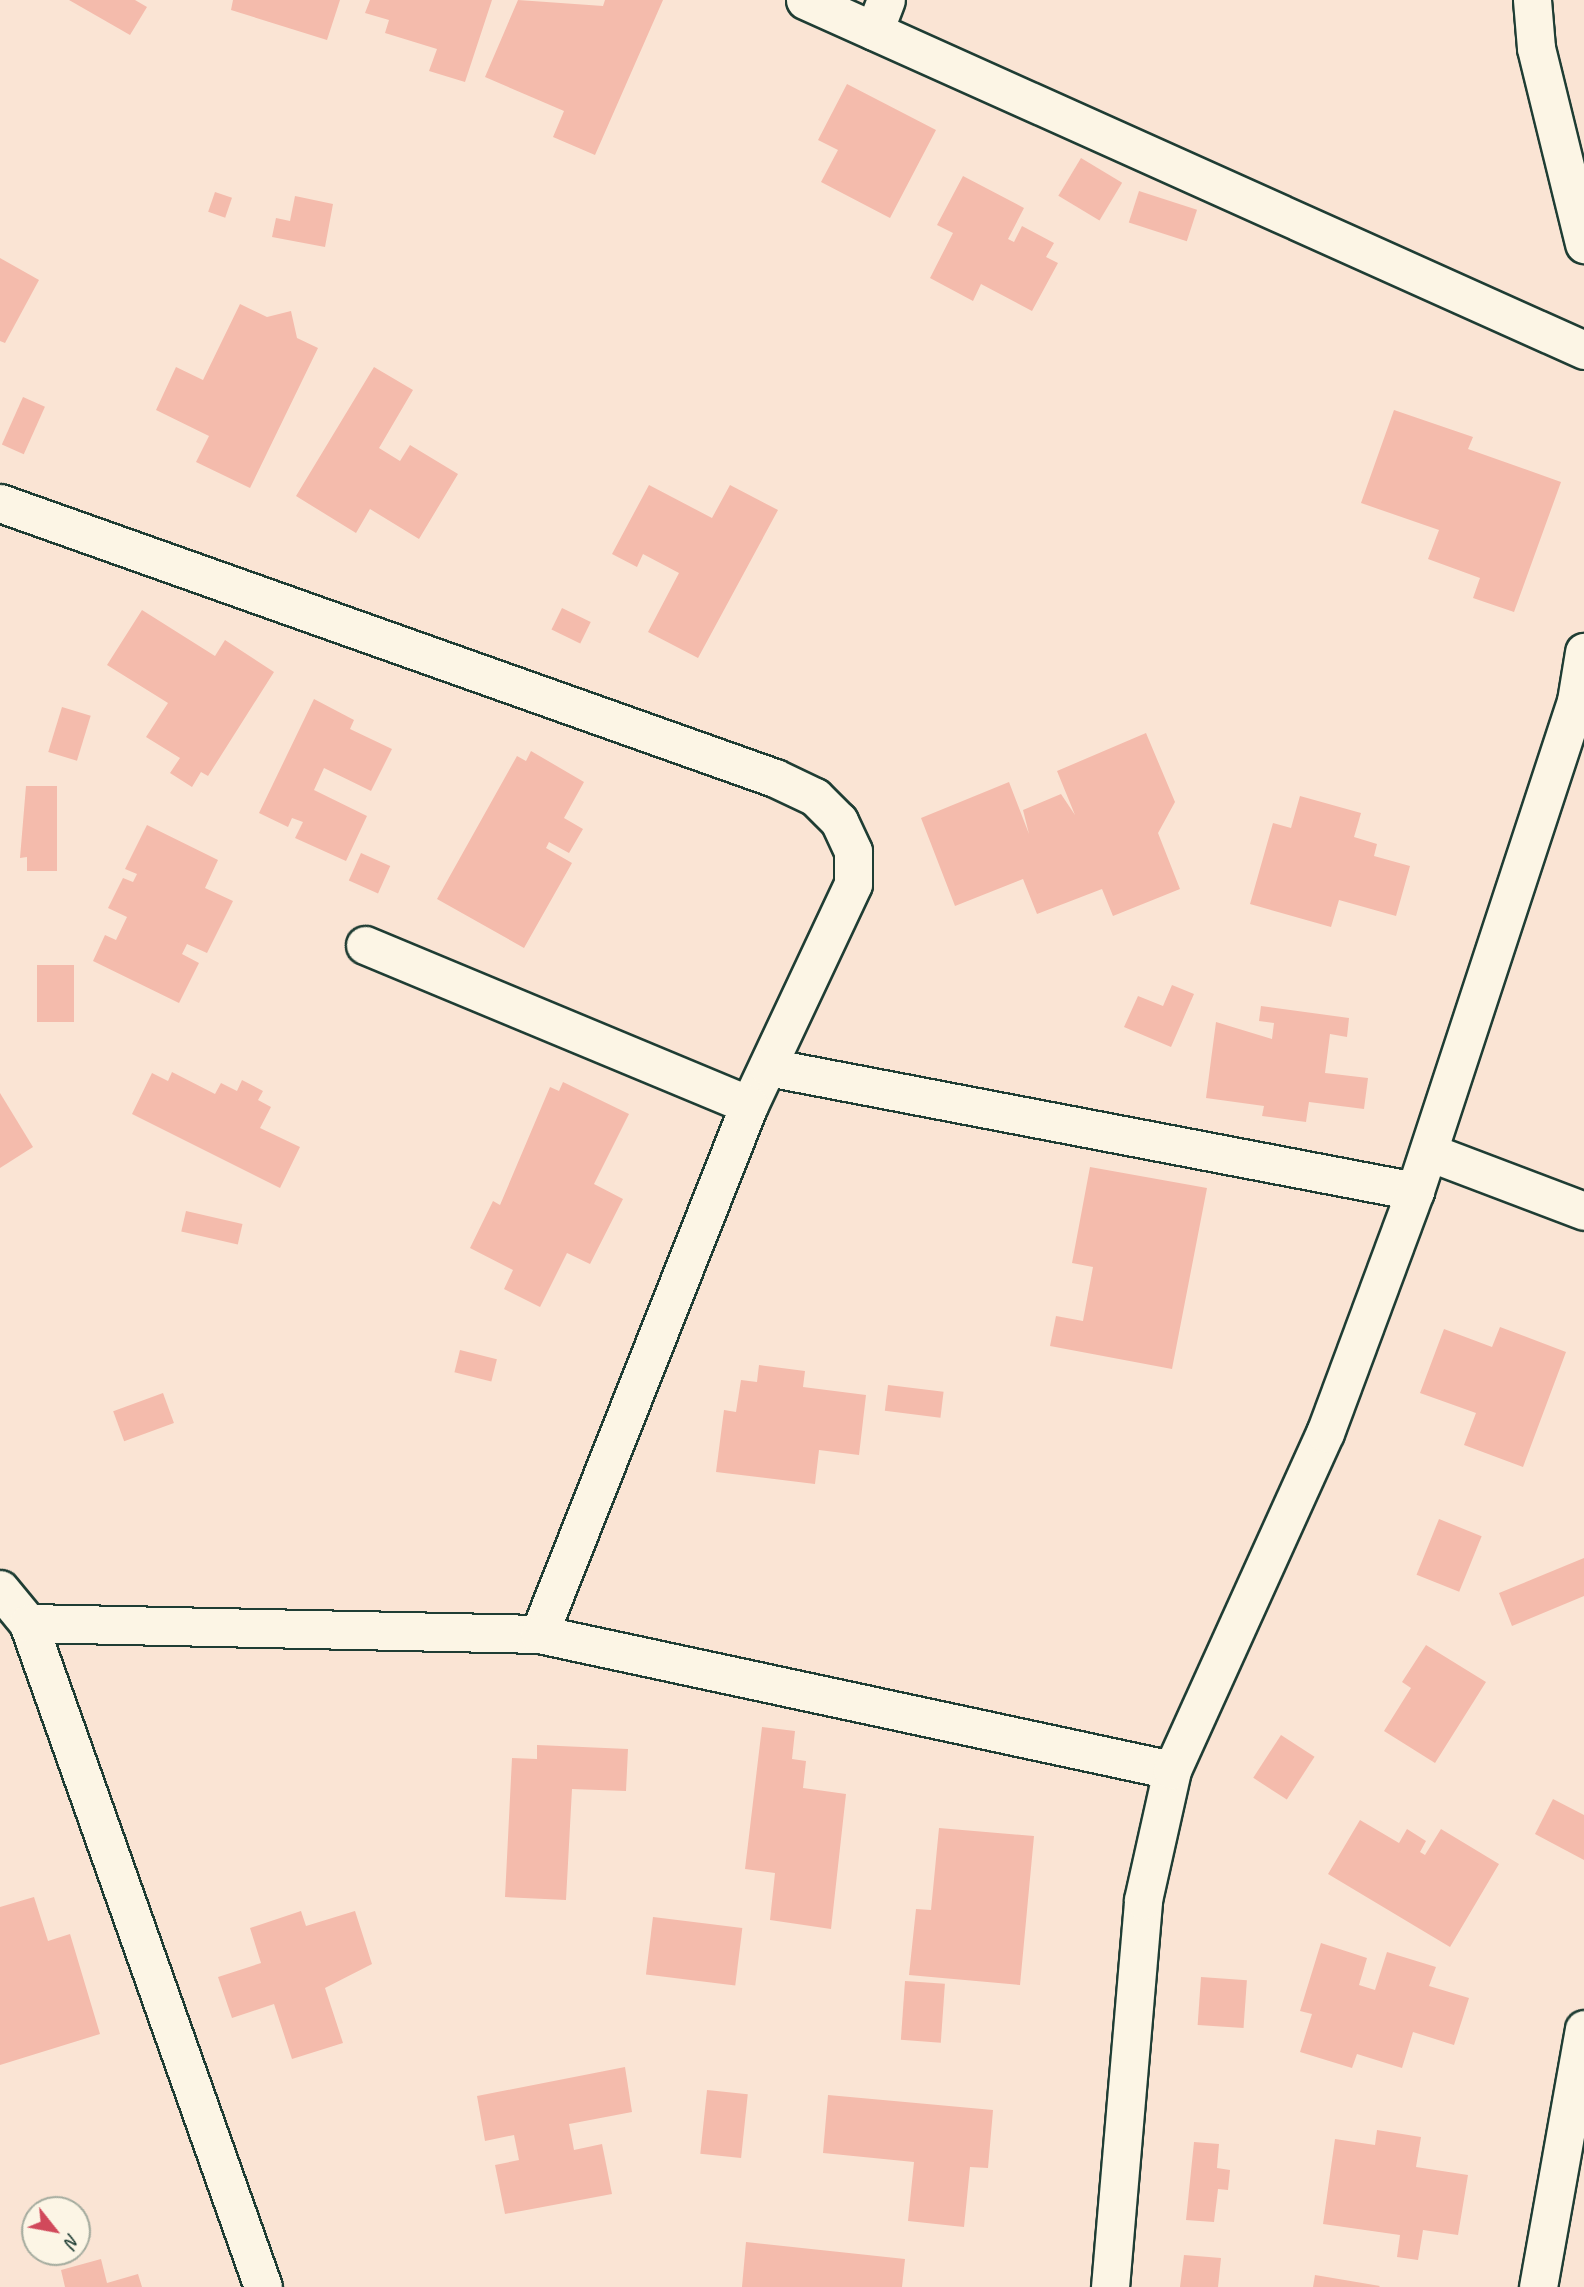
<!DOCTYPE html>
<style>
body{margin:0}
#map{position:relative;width:1584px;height:2287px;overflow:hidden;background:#fae4d4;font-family:Caveat,sans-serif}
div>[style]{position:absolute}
.building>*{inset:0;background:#f4bbac;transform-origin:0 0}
.roads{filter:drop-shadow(2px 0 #1f3d34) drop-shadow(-2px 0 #1f3d34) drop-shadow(0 2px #1f3d34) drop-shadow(0 -2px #1f3d34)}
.minor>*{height:37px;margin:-18.5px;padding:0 18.5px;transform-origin:18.5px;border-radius:18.5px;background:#fcf5e5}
span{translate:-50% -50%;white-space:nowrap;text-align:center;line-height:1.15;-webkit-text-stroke:7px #fcf5e5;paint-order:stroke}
.north{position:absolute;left:21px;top:2196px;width:70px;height:70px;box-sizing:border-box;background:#fcf5e5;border:2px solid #a4ab9e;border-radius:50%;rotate:121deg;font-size:19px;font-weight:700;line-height:28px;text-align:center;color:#1f3d34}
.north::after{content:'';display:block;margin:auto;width:24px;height:32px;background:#d1495b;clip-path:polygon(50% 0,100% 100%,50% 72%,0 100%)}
</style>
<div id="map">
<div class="building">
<i style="clip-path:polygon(69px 0,135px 0,147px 7px,130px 35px)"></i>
<i style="clip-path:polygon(233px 0,340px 0,327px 40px,231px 10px)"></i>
<i style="clip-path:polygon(370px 0,492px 0,465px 82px,429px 71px,437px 49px,385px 33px,389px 20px,365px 13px)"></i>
<i style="clip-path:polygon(518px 0,603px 6px,605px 0,663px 0,595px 155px,553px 137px,564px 111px,485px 77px)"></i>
<i style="clip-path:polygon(847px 84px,936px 130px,890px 218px,821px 182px,838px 150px,818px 140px)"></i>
<i style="left:1081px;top:158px;width:48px;height:44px;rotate:31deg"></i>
<i style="clip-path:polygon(963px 176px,1024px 208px,1008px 239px,1014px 242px,1022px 226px,1054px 243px,1046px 257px,1058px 263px,1032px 311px,981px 284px,973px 301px,930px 278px,953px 233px,937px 225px)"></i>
<i style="left:1139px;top:191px;width:61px;height:33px;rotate:18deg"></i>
<i style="left:215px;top:192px;width:18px;height:21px;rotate:19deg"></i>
<i style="clip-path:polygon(295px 196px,333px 204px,325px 247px,272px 237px,276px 218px,290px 221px)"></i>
<i style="clip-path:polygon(0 258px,39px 280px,5px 343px,0 341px)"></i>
<i style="clip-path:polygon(240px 304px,267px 317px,291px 311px,297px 338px,318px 348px,250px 488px,196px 462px,209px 436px,156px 410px,176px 367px,203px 380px)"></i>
<i style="clip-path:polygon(374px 367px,413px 390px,379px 448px,400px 461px,410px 445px,458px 474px,419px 539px,370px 509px,356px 533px,296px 496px)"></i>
<i style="left:23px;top:397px;width:24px;height:52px;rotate:24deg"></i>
<i style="clip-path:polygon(1394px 410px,1473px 437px,1468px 449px,1561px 482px,1514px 612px,1473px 598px,1480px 578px,1428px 559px,1439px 530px,1361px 503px)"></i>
<i style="clip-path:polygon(649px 485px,712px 518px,730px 485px,778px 510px,698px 658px,648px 632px,679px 573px,643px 554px,637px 567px,612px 554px)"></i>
<i style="left:562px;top:608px;width:32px;height:24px;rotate:26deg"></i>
<i style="clip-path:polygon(142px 610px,215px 656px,225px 640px,274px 672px,208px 776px,201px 772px,192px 787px,170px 773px,180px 758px,146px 737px,168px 703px,107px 665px)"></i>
<i style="clip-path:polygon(314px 699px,354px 720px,350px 729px,392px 749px,371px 791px,324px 768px,314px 790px,367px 816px,346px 861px,295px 838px,303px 822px,292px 818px,288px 827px,259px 813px)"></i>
<i style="left:62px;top:707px;width:30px;height:47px;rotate:17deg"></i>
<i style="clip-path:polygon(1146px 733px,1175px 802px,1158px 833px,1180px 889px,1113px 916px,1102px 889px,1037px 914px,1023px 879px,955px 906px,921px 818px,1009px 782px,1029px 834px,1023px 810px,1061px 794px,1075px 815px,1057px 771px)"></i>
<i style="clip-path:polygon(531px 751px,584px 782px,564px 818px,583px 829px,569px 853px,549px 842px,546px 848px,572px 863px,524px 948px,437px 899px,517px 756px,526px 761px)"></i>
<i style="clip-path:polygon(26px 786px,57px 786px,57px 871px,27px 871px,27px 857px,20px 858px)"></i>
<i style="clip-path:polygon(1300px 796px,1361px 813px,1354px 837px,1377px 844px,1374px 856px,1410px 866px,1396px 916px,1339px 900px,1331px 927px,1250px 904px,1273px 823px,1291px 828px)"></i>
<i style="clip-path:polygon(147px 825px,218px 860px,205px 888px,233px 901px,207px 953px,187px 944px,182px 954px,199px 963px,179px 1003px,93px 961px,105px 935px,116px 940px,127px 917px,108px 908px,123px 878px,133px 882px,137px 874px,125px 869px)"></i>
<i style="left:361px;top:853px;width:32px;height:30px;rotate:24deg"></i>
<i style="left:37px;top:965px;width:37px;height:57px"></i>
<i style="clip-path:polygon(1172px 985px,1194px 994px,1171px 1047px,1124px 1027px,1138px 996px,1163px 1006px)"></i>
<i style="clip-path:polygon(1261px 1006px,1349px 1018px,1347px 1037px,1330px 1034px,1325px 1073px,1368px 1078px,1364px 1109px,1309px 1102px,1306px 1122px,1262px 1116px,1264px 1106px,1206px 1098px,1216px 1022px,1272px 1039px,1274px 1023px,1259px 1021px)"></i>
<i style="clip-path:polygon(172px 1072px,215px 1094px,221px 1083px,237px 1091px,242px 1080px,263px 1091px,258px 1100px,271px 1107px,260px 1128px,300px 1147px,280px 1188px,132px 1114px,152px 1073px,168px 1081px)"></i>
<i style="clip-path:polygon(563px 1082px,629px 1114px,594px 1184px,623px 1199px,590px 1264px,567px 1253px,540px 1307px,504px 1289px,513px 1270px,470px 1248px,493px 1201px,500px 1205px,550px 1087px,559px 1091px)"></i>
<i style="clip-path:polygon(0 1093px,33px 1147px,0 1168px)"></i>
<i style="clip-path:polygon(1090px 1167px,1207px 1188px,1172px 1369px,1050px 1346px,1056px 1316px,1083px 1321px,1093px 1267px,1072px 1263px)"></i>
<i style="left:186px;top:1211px;width:58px;height:21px;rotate:13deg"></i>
<i style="clip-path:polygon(1500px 1327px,1566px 1352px,1523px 1467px,1464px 1445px,1476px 1413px,1420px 1393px,1444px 1329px,1492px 1347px)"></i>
<i style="left:460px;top:1350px;width:38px;height:23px;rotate:14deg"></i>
<i style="clip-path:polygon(759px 1365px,805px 1371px,803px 1387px,866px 1395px,859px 1455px,819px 1450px,815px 1484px,716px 1472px,724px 1410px,736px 1412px,741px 1380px,757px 1382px)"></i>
<i style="left:888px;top:1385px;width:56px;height:26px;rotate:7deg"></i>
<i style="left:163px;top:1393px;width:32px;height:53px;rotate:70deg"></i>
<i style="left:1439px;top:1519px;width:46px;height:60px;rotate:22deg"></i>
<i style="clip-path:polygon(1584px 1558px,1584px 1596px,1512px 1626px,1499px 1593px)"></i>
<i style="clip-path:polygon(1426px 1645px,1486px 1682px,1435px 1763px,1384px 1731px,1411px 1688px,1402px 1682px)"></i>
<i style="clip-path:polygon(762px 1727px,795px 1731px,792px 1759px,806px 1761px,803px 1788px,846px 1794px,831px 1929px,770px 1920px,775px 1873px,745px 1869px)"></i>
<i style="left:1281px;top:1735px;width:40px;height:51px;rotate:33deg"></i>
<i style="clip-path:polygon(537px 1745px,628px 1749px,626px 1791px,572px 1789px,566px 1900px,505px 1897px,512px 1758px,537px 1759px)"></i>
<i style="clip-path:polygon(1553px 1799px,1584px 1815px,1584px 1860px,1535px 1834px)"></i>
<i style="clip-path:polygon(1360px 1820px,1399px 1843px,1407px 1829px,1426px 1841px,1420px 1852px,1425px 1855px,1441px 1829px,1499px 1864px,1450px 1947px,1328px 1874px)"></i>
<i style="clip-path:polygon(939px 1828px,1034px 1836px,1020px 1985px,909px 1975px,916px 1909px,931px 1910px)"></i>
<i style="clip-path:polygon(34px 1897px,48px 1941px,70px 1934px,100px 2034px,0 2065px,0 1907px)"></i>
<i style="clip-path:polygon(301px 1911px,306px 1926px,355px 1911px,372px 1964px,325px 1988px,343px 2043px,292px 2059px,274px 2004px,232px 2018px,218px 1977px,261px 1963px,250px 1928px)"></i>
<i style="left:653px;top:1917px;width:90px;height:58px;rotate:7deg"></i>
<i style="clip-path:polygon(1321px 1943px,1367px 1958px,1359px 1985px,1375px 1990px,1387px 1952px,1436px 1967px,1429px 1986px,1469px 1998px,1454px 2045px,1413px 2032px,1402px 2068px,1357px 2054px,1352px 2068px,1300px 2052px,1312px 2014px,1300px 2011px)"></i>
<i style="left:1201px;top:1977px;width:46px;height:48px;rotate:4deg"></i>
<i style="left:905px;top:1981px;width:40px;height:59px;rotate:4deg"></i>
<i style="clip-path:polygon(625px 2067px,632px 2112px,569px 2124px,574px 2150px,602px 2144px,612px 2194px,505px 2214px,495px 2165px,519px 2160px,514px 2135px,485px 2141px,477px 2096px)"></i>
<i style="left:707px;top:2090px;width:41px;height:64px;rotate:6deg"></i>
<i style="clip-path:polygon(828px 2095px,993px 2110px,988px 2168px,970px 2167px,964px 2227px,908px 2221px,914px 2162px,823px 2153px)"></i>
<i style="clip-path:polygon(1377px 2130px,1421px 2137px,1416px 2167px,1468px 2175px,1458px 2235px,1423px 2230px,1418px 2260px,1397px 2257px,1400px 2235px,1323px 2224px,1335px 2139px,1375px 2145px)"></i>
<i style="clip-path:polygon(1194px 2142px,1219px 2144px,1217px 2168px,1230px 2170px,1228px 2190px,1218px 2189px,1214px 2222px,1186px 2220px)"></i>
<i style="clip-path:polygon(746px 2242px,905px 2259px,902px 2287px,742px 2287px)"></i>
<i style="clip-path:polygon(1184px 2255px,1221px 2258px,1218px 2287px,1180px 2287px)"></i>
<i style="clip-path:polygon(101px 2259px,107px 2283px,138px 2274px,142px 2287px,65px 2287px,61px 2270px)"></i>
<i style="clip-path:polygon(1315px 2275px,1380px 2286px,1379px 2287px,1313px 2287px)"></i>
</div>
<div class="roads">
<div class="minor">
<i style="left:805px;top:0;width:854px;rotate:24.19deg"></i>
<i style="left:1532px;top:0;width:48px;rotate:85.2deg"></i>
<i style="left:1536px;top:48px;width:202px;rotate:76.2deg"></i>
<i style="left:874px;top:31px;width:33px;rotate:-69deg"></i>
<i style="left:0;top:503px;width:822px;rotate:19.54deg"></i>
<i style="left:775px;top:778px;width:44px;rotate:25.4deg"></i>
<i style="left:815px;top:797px;width:34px;rotate:45deg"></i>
<i style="left:839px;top:821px;width:33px;rotate:65deg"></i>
<i style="left:853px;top:851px;width:33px;rotate:90deg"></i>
<i style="left:853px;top:884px;width:244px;rotate:115.2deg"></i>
<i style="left:749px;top:1105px;width:569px;rotate:111.65deg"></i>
<i style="left:365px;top:945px;width:416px;rotate:22.6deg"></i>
<i style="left:768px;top:1067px;width:659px;rotate:10.85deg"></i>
<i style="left:1429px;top:1152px;width:166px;rotate:20.8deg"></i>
<i style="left:0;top:1589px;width:44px;rotate:50.5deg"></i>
<i style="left:28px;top:1623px;width:704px;rotate:70.51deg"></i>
<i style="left:28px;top:1623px;width:511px;rotate:1.23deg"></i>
<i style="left:539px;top:1634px;width:647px;rotate:12.13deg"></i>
<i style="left:1110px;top:2287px;width:388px;rotate:-85.1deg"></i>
<i style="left:1143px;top:1900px;width:133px;rotate:-77.4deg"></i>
<i style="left:1172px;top:1770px;width:370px;rotate:-65.6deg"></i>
<i style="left:1325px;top:1433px;width:258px;rotate:-69.6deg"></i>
<i style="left:1415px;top:1191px;width:516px;rotate:-71.81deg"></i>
<i style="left:1576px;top:701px;width:50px;rotate:-80.7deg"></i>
<i style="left:1538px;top:2287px;width:262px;rotate:-79.9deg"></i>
</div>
</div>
<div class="north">N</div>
</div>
